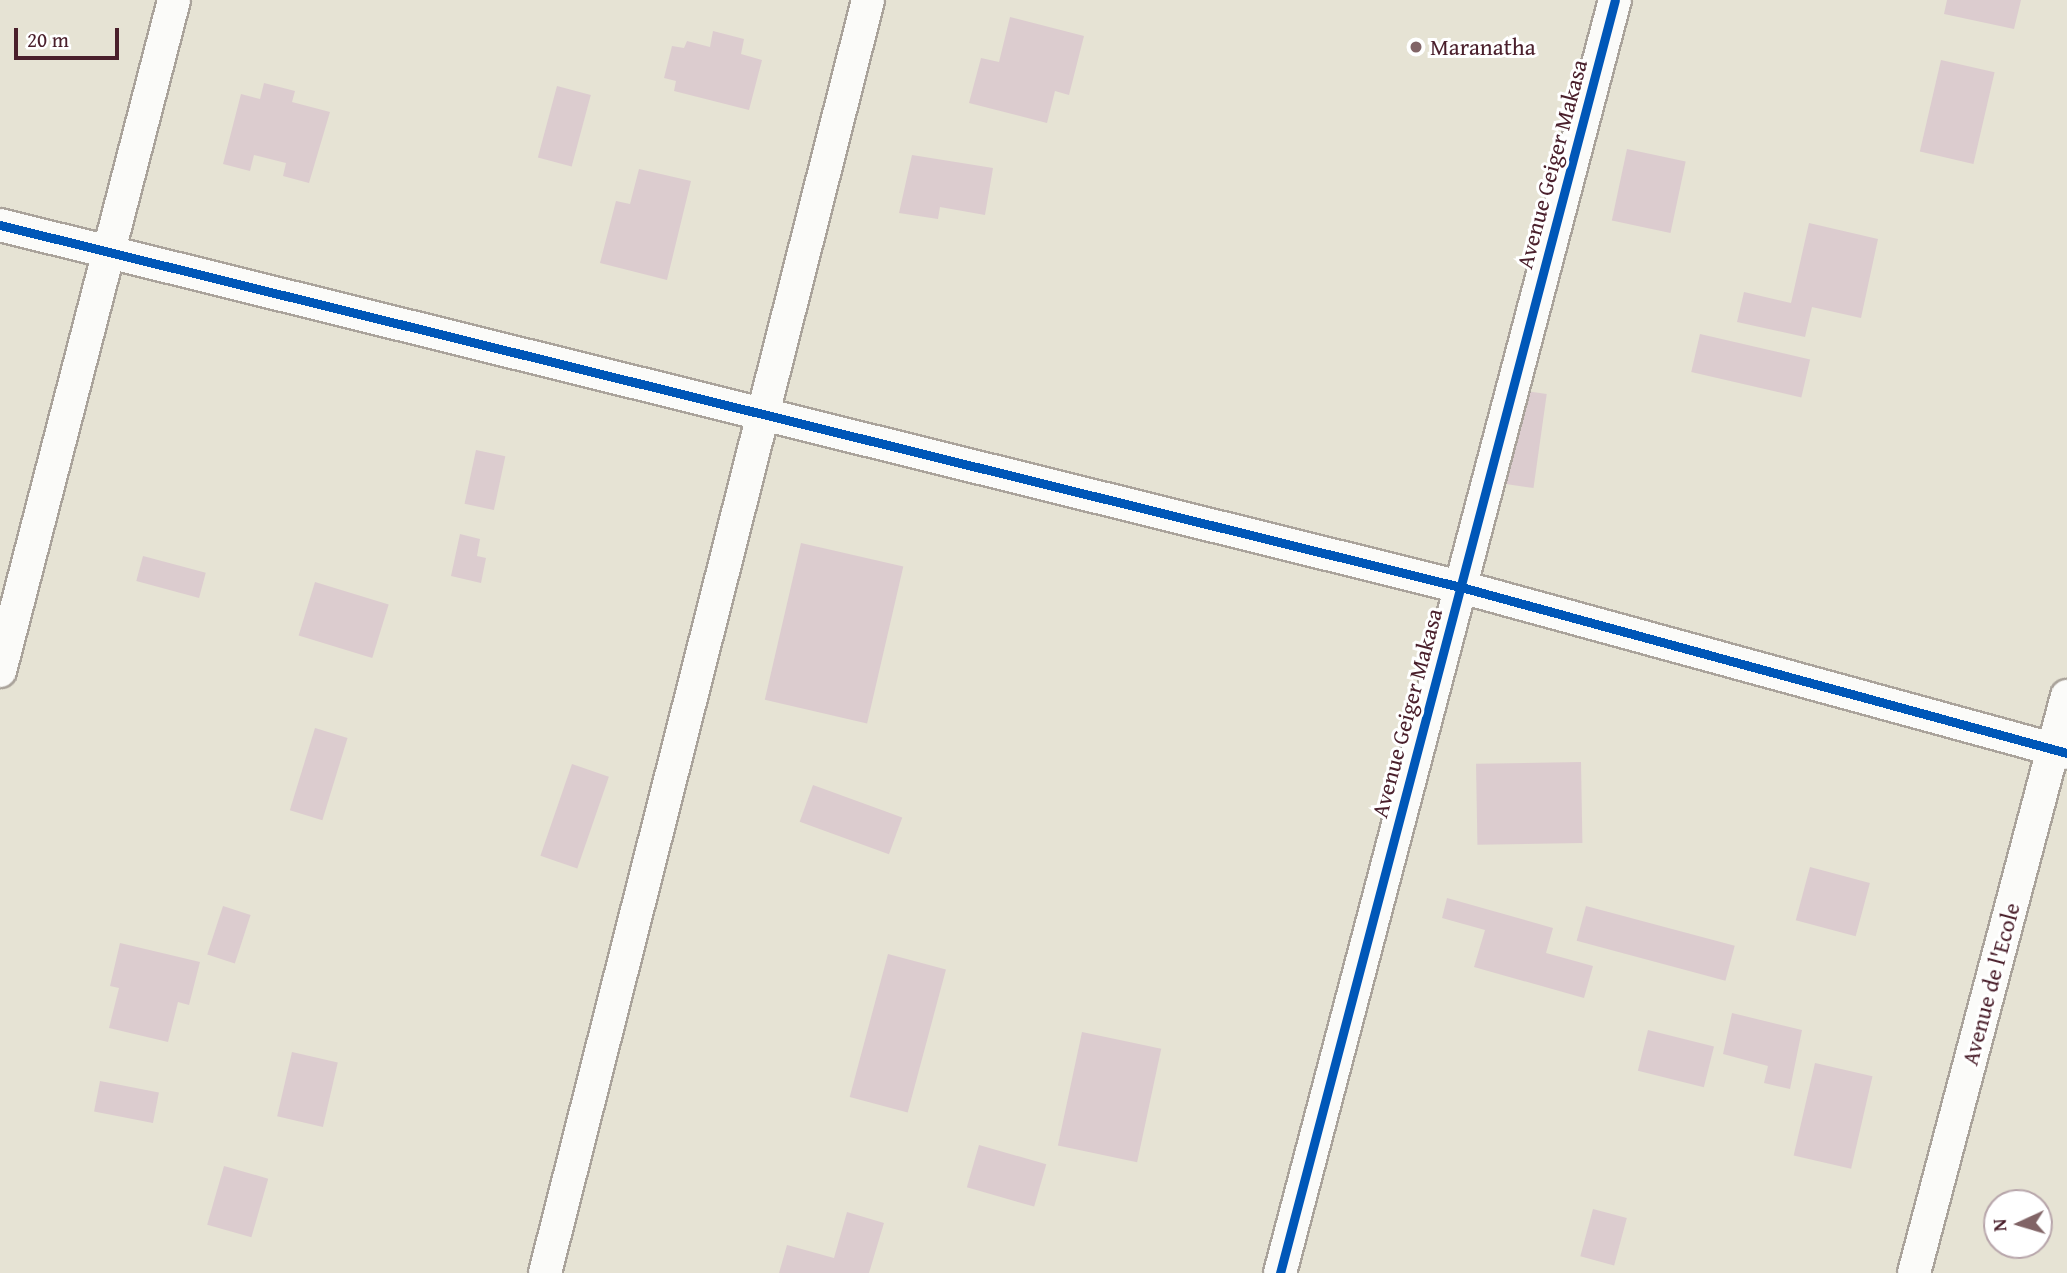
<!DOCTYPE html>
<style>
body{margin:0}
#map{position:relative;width:2067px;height:1273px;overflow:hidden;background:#e6e3d4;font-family:"Gentium Book Plus",serif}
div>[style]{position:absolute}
.building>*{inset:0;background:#dccccf;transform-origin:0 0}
.roads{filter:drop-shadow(2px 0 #aaa39b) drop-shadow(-2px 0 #aaa39b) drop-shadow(0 2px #aaa39b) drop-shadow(0 -2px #aaa39b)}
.minor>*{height:32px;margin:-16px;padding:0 16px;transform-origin:16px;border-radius:16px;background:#fbfbf9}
.cycleway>*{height:9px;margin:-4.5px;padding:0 4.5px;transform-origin:4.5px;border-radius:4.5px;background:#0057b8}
.dots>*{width:19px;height:19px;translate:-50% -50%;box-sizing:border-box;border:4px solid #fff;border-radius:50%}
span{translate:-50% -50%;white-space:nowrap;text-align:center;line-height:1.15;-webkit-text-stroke:6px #fff;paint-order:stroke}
.poi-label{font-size:23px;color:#4a1f2b}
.left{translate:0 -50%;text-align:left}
.street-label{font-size:23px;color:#4a1f2b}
.north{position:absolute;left:1983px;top:1189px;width:70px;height:70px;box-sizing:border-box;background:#fff;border:2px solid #b7a5aa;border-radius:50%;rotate:266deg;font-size:19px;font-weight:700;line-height:28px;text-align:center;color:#4a1f2b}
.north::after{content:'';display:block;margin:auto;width:24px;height:32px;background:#816466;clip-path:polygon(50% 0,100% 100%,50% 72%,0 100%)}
.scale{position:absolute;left:14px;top:28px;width:105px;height:32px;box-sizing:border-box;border:4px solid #4a1f2b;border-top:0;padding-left:9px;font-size:21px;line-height:24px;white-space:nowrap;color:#4a1f2b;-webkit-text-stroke:5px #fff;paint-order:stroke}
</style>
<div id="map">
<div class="building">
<i style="clip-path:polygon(1947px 0,2021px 0,2014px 29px,1944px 14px)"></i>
<i style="clip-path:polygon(1010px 17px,1084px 36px,1069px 95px,1055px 91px,1047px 123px,969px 103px,981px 58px,999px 62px)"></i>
<i style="clip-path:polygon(713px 31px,744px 39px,741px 54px,762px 60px,749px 110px,674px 91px,676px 81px,664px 78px,672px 46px,684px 48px,687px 41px,710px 47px)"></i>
<i style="left:1941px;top:60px;width:55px;height:94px;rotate:13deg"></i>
<i style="clip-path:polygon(264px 83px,295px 91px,292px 102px,330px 112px,309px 183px,283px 176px,286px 163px,254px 155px,250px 171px,223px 164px,241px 94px,260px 99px)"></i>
<i style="left:557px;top:86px;width:35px;height:74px;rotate:15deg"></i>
<i style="left:1627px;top:149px;width:60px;height:73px;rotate:12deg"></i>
<i style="clip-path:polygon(912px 155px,993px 168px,985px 215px,940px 207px,938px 219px,899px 213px)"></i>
<i style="clip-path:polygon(639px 169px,691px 181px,667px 280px,600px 263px,616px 201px,630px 204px)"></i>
<i style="clip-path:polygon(1809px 223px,1878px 239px,1861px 318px,1812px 307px,1805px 337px,1737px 322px,1744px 292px,1791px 303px)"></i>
<i style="left:1700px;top:334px;width:113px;height:39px;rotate:13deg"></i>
<i style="left:1519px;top:390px;width:28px;height:95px;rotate:8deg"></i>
<i style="left:476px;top:450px;width:30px;height:55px;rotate:12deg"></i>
<i style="clip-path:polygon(460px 534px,480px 539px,477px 556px,486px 558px,481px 583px,451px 576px)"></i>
<i style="left:801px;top:543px;width:105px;height:161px;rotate:13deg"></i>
<i style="left:143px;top:556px;width:65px;height:26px;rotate:15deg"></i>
<i style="left:315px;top:582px;width:77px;height:56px;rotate:17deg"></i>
<i style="left:315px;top:728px;width:34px;height:86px;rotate:17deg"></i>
<i style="left:1581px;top:762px;width:81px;height:105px;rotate:89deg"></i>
<i style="left:572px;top:764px;width:39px;height:97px;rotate:19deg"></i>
<i style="left:813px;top:785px;width:95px;height:39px;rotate:20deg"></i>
<i style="left:1810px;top:867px;width:62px;height:55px;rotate:15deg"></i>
<i style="clip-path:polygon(1447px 898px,1553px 928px,1546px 953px,1593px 966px,1584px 998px,1474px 967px,1485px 930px,1442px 918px)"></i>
<i style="left:223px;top:906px;width:29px;height:51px;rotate:18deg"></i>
<i style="left:1586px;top:906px;width:154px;height:36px;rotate:15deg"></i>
<i style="clip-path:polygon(120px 943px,200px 962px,189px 1005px,178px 1002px,168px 1042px,109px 1028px,119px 988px,110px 986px)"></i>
<i style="left:888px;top:954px;width:60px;height:148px;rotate:15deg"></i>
<i style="clip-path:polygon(1732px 1013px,1802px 1030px,1790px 1089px,1764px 1083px,1768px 1066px,1723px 1054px)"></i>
<i style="left:1648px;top:1030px;width:68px;height:42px;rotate:14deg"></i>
<i style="left:1082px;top:1032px;width:81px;height:116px;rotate:12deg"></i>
<i style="left:292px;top:1052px;width:47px;height:66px;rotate:13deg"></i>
<i style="left:1815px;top:1063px;width:59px;height:95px;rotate:13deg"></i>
<i style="left:100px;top:1081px;width:60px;height:31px;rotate:11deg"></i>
<i style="left:979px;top:1145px;width:70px;height:44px;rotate:16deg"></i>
<i style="left:224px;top:1166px;width:46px;height:61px;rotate:16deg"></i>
<i style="left:1593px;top:1209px;width:35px;height:49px;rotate:15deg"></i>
<i style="clip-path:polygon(847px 1212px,884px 1223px,869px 1273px,779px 1273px,787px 1245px,834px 1258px)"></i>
</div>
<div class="roads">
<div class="minor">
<i style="left:0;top:225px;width:1505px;rotate:13.92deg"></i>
<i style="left:1461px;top:587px;width:628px;rotate:15.32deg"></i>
<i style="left:0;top:671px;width:693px;rotate:-75.46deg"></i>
<i style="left:545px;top:1273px;width:1313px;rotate:-75.76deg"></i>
<i style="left:1280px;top:1273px;width:1316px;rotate:-75.26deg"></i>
<i style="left:1914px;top:1273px;width:597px;rotate:-75.15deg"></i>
</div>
</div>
<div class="cycleway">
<i style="left:0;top:225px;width:1505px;rotate:13.92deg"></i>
<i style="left:1461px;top:587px;width:628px;rotate:15.32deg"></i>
<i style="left:1280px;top:1273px;width:1316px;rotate:-75.26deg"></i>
</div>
<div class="dots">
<i style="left:1416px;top:47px;background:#816466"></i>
</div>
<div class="poi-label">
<span class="left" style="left:1430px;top:47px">Maranatha</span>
</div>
<div class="street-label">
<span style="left:1552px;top:164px;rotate:-75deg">Avenue Geiger Makasa</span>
<span style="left:1407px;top:713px;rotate:-75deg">Avenue Geiger Makasa</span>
<span style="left:1991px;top:984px;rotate:-75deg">Avenue de l'Ecole</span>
</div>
<div class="north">N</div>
<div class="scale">20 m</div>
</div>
